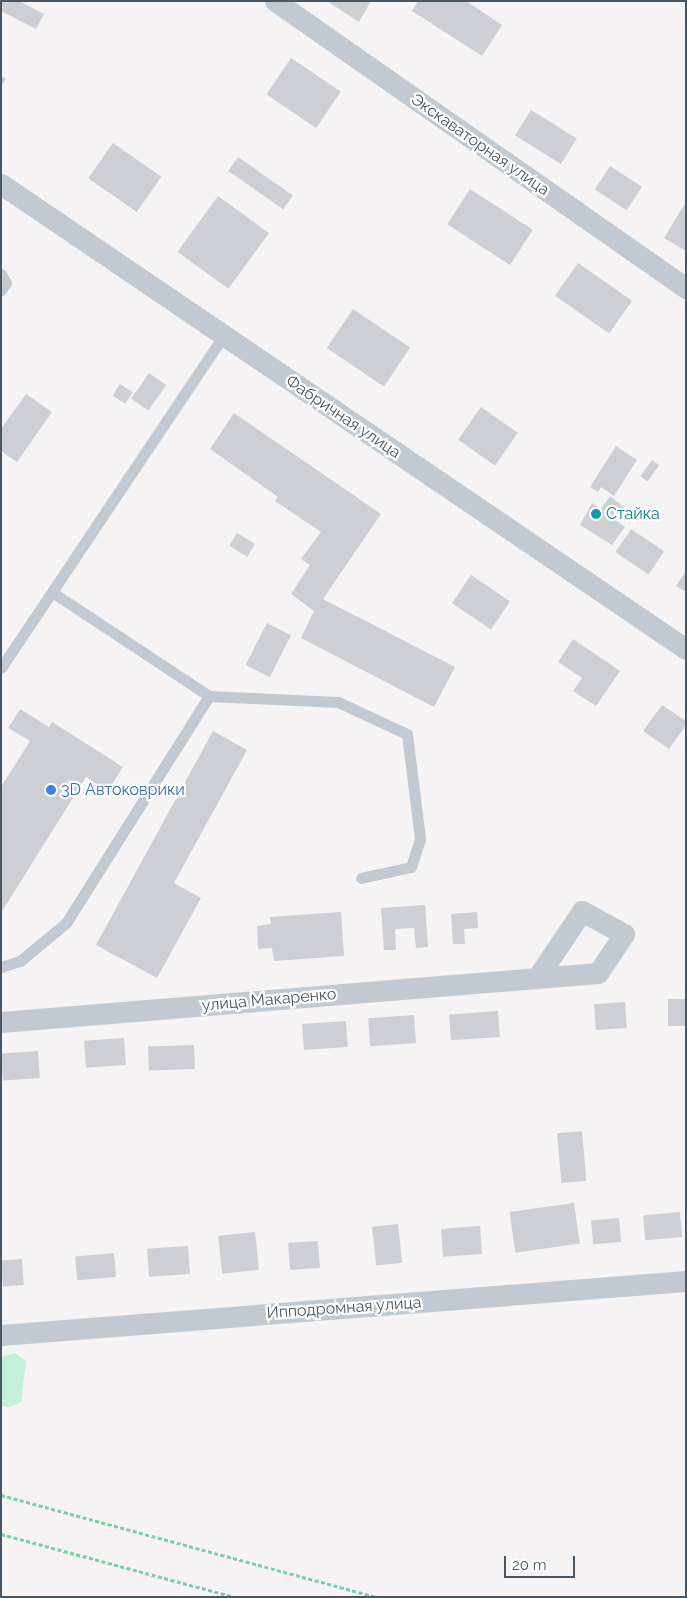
<!DOCTYPE html>
<meta charset="utf-8">
<style>
body{margin:0}
#map{position:relative;width:687px;height:1598px;overflow:hidden;background:#f5f3f3;font-family:Raleway,sans-serif}
div>[style]{position:absolute}
.green>*{inset:0;background:#c3f1d5}
.building>*{inset:0;background:#cdcfd5;transform-origin:0 0}
.path>*{height:3px;margin-top:-1.5px;transform-origin:0;background:repeating-linear-gradient(90deg,#7ad0a6 0 4px,transparent 0 6.5px)}
.service>*{height:11px;margin:-5.5px;padding:0 5.5px;transform-origin:5.5px;border-radius:5.5px;background:#c1cad2}
.minor>*{height:21px;margin:-10.5px;padding:0 10.5px;transform-origin:10.5px;border-radius:10.5px;background:#c1cad2}
.dots>*{width:14px;height:14px;translate:-50% -50%;box-sizing:border-box;border:2px solid #fff;border-radius:50%}
span{translate:-50% -50%;white-space:nowrap;text-align:center;line-height:1.15;-webkit-text-stroke:4.5px #fff;paint-order:stroke}
.street-label{font-size:16px;color:#4a5661}
.culture-label{font-size:16px;color:#0d838f}
.left{translate:0 -50%;text-align:left}
.shop-label{font-size:16px;color:#366cbe}
.frame{position:absolute;inset:0;border:2px solid #4a5661;pointer-events:none}
.scale{position:absolute;left:504px;top:1556px;width:71px;height:22px;box-sizing:border-box;border:2px solid #4a5661;border-top:0;padding-left:6px;font-size:15px;line-height:18px;white-space:nowrap;color:#4a5661;-webkit-text-stroke:4px #fff;paint-order:stroke}
</style>
<div id="map">
<div class="green">
<i style="clip-path:polygon(15px 1353px,26px 1361px,21px 1402px,9px 1407px,1px 1406px,1px 1357px)"></i>
</div>
<div class="building">
<i style="clip-path:polygon(1px 1px,19px 1px,44px 14px,36px 29px,1px 11px)"></i>
<i style="clip-path:polygon(327px 1px,371px 1px,359px 22px)"></i>
<i style="clip-path:polygon(418px 1px,466px 1px,502px 25px,482px 56px,412px 11px)"></i>
<i style="left:291px;top:58px;width:60px;height:44px;rotate:34deg"></i>
<i style="clip-path:polygon(1px 76px,6px 79px,1px 87px)"></i>
<i style="left:531px;top:110px;width:54px;height:30px;rotate:32deg"></i>
<i style="left:113px;top:143px;width:59px;height:43px;rotate:35deg"></i>
<i style="left:238px;top:157px;width:67px;height:17px;rotate:35deg"></i>
<i style="left:610px;top:166px;width:38px;height:28px;rotate:33deg"></i>
<i style="left:470px;top:189px;width:75px;height:42px;rotate:33deg"></i>
<i style="left:218px;top:196px;width:63px;height:69px;rotate:36deg"></i>
<i style="clip-path:polygon(684px 205px,686px 206px,686px 251px,664px 238px)"></i>
<i style="left:578px;top:263px;width:66px;height:40px;rotate:35deg"></i>
<i style="left:353px;top:309px;width:69px;height:47px;rotate:34deg"></i>
<i style="left:149px;top:373px;width:21px;height:31px;rotate:35deg"></i>
<i style="left:120px;top:384px;width:15px;height:14px;rotate:32deg"></i>
<i style="clip-path:polygon(26px 394px,52px 412px,17px 462px,1px 451px,1px 429px)"></i>
<i style="left:481px;top:407px;width:45px;height:40px;rotate:35deg"></i>
<i style="clip-path:polygon(234px 413px,381px 514px,323px 599px,455px 667px,434px 707px,301px 638px,314px 611px,291px 594px,310px 565px,301px 559px,321px 532px,275px 501px,278px 497px,210px 449px)"></i>
<i style="clip-path:polygon(616px 446px,637px 460px,614px 496px,601px 487px,598px 492px,590px 487px)"></i>
<i style="left:652px;top:460px;width:9px;height:20px;rotate:36deg"></i>
<i style="clip-path:polygon(610px 496px,625px 508px,616px 519px,601px 509px)"></i>
<i style="clip-path:polygon(592px 503px,625px 527px,612px 545px,580px 525px)"></i>
<i style="left:631px;top:529px;width:40px;height:28px;rotate:34deg"></i>
<i style="left:237px;top:533px;width:21px;height:15px;rotate:31deg"></i>
<i style="clip-path:polygon(686px 571px,686px 592px,676px 586px)"></i>
<i style="left:471px;top:575px;width:47px;height:34px;rotate:34deg"></i>
<i style="left:267px;top:623px;width:27px;height:47px;rotate:27deg"></i>
<i style="clip-path:polygon(573px 639px,620px 671px,596px 706px,573px 691px,582px 678px,558px 662px)"></i>
<i style="clip-path:polygon(662px 705px,686px 721px,686px 725px,669px 749px,643px 731px)"></i>
<i style="clip-path:polygon(20px 709px,49px 727px,52px 722px,123px 767px,108px 791px,86px 777px,1px 913px,1px 787px,30px 741px,8px 728px)"></i>
<i style="clip-path:polygon(213px 731px,247px 750px,174px 883px,201px 898px,157px 978px,96px 945px)"></i>
<i style="clip-path:polygon(425px 905px,428px 947px,416px 948px,414px 928px,395px 929px,396px 950px,384px 950px,381px 908px)"></i>
<i style="clip-path:polygon(341px 912px,344px 956px,274px 961px,272px 948px,258px 949px,257px 926px,271px 924px,270px 917px)"></i>
<i style="clip-path:polygon(477px 912px,478px 928px,464px 929px,465px 944px,453px 944px,451px 914px)"></i>
<i style="left:686px;top:999px;width:27px;height:18px;rotate:90deg"></i>
<i style="left:625px;top:1002px;width:26px;height:31px;rotate:86deg"></i>
<i style="left:498px;top:1011px;width:26px;height:49px;rotate:86deg"></i>
<i style="left:414px;top:1015px;width:28px;height:46px;rotate:86deg"></i>
<i style="left:346px;top:1021px;width:26px;height:44px;rotate:86deg"></i>
<i style="left:124px;top:1038px;width:27px;height:40px;rotate:86deg"></i>
<i style="left:194px;top:1045px;width:24px;height:46px;rotate:88deg"></i>
<i style="left:38px;top:1051px;width:27px;height:37px;rotate:86deg"></i>
<i style="left:582px;top:1131px;width:50px;height:25px;rotate:85deg"></i>
<i style="left:574px;top:1203px;width:41px;height:65px;rotate:82deg"></i>
<i style="left:680px;top:1212px;width:25px;height:37px;rotate:85deg"></i>
<i style="left:619px;top:1218px;width:24px;height:28px;rotate:85deg"></i>
<i style="left:398px;top:1224px;width:39px;height:26px;rotate:84deg"></i>
<i style="left:480px;top:1226px;width:28px;height:39px;rotate:86deg"></i>
<i style="left:255px;top:1232px;width:38px;height:37px;rotate:84deg"></i>
<i style="left:318px;top:1241px;width:27px;height:30px;rotate:86deg"></i>
<i style="left:188px;top:1246px;width:28px;height:41px;rotate:86deg"></i>
<i style="left:114px;top:1253px;width:24px;height:39px;rotate:85deg"></i>
<i style="left:22px;top:1259px;width:26px;height:21px;rotate:86deg"></i>
</div>
<div class="path">
<i style="left:1px;top:1495px;width:390px;rotate:15.2deg"></i>
<i style="left:1px;top:1534px;width:241px;rotate:15.1deg"></i>
</div>
<div class="service">
<i style="left:1px;top:274px;width:10px;rotate:61deg"></i>
<i style="left:6px;top:283px;width:9px;rotate:126deg"></i>
<i style="left:52px;top:592px;width:188px;rotate:33.5deg"></i>
<i style="left:209px;top:696px;width:129px;rotate:2.7deg"></i>
<i style="left:338px;top:702px;width:76px;rotate:24.9deg"></i>
<i style="left:407px;top:734px;width:106px;rotate:82.9deg"></i>
<i style="left:420px;top:839px;width:29px;rotate:108deg"></i>
<i style="left:411px;top:867px;width:51px;rotate:167.6deg"></i>
<i style="left:1px;top:668px;width:399px;rotate:-56.2deg"></i>
<i style="left:1px;top:967px;width:20px;rotate:-18deg"></i>
<i style="left:20px;top:961px;width:60px;rotate:-39.6deg"></i>
<i style="left:66px;top:923px;width:268px;rotate:-57.8deg"></i>
</div>
<div class="minor">
<i style="left:275px;top:1px;width:501px;rotate:34.93deg"></i>
<i style="left:1px;top:184px;width:828px;rotate:34.17deg"></i>
<i style="left:1px;top:1022px;width:538px;rotate:-4.69deg"></i>
<i style="left:537px;top:978px;width:61px;rotate:-4.7deg"></i>
<i style="left:598px;top:973px;width:47px;rotate:-56.3deg"></i>
<i style="left:624px;top:934px;width:48px;rotate:-151.3deg"></i>
<i style="left:582px;top:911px;width:81px;rotate:123.9deg"></i>
<i style="left:1px;top:1335px;width:687px;rotate:-4.51deg"></i>
</div>
<div class="dots">
<i style="left:596px;top:514px;background:#0f9aa8"></i>
<i style="left:51px;top:790px;background:#3f7fe0"></i>
</div>
<div class="street-label">
<span style="left:480px;top:145px;rotate:35deg">Экскаваторная улица</span>
<span style="left:343px;top:417px;rotate:34deg">Фабричная улица</span>
<span style="left:269px;top:1000px;rotate:-5deg">улица Макаренко</span>
<span style="left:344px;top:1308px;rotate:-4deg">Ипподромная улица</span>
</div>
<div class="culture-label">
<span class="left" style="left:606px;top:514px">Стайка</span>
</div>
<div class="shop-label">
<span class="left" style="left:61px;top:790px">3D Автоковрики</span>
</div>
<div class="frame"></div>
<div class="scale">20 m</div>
</div>
